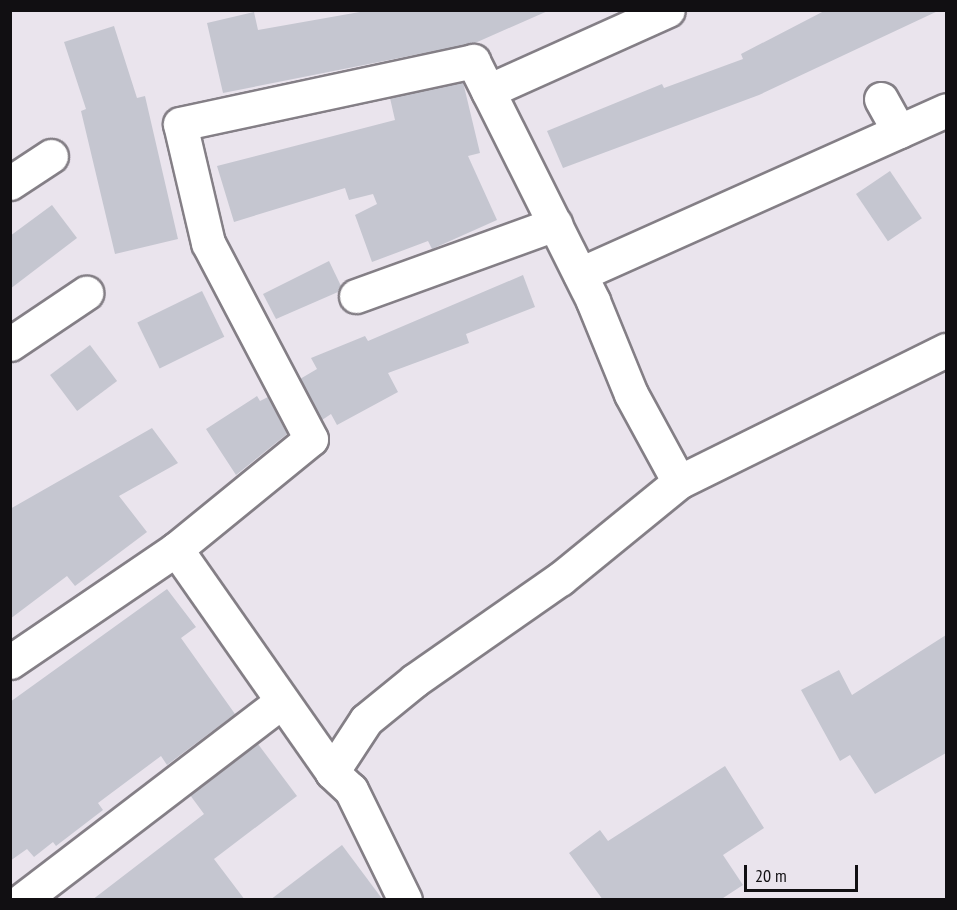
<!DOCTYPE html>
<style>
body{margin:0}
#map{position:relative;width:957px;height:910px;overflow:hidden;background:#eae4ed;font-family:"PT Sans Narrow",sans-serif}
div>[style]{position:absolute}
.building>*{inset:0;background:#c5c6d0;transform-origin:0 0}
.roads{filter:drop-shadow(2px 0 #847f86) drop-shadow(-2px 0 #847f86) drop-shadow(0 2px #847f86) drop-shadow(0 -2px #847f86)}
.minor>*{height:33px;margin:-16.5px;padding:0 16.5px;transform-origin:16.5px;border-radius:16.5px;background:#fff}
span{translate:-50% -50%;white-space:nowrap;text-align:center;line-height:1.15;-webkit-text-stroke:5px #eae4ed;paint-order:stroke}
.frame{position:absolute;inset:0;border:12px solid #110f12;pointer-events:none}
.scale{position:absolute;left:744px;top:865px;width:114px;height:27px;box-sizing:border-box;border:3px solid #110f12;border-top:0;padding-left:8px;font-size:18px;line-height:21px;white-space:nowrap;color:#110f12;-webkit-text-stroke:4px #eae4ed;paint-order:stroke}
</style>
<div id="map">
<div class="building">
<i style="clip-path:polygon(371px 10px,550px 10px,475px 43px,223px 93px,207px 23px,254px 12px,258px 30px)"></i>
<i style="clip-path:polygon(826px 10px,940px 10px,759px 95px,563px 168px,547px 131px,662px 84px,664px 88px,743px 59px,741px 54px)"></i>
<i style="clip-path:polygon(114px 26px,137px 98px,145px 96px,178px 239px,115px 254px,81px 111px,86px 109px,64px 42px)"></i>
<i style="clip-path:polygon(463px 82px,480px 153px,468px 156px,497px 220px,432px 249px,428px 241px,372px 262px,355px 215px,377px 204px,373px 194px,349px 200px,345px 188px,234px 222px,217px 166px,395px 120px,390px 98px)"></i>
<i style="left:890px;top:171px;width:57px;height:41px;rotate:56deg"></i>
<i style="clip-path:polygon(52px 205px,77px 238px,10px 289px,10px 236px)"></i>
<i style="clip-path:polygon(329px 261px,341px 286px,338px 292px,276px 319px,263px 294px)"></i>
<i style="clip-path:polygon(523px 275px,535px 307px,466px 334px,469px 343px,388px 373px,398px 392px,337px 425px,331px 414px,322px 420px,300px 379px,317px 369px,311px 358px,365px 336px,368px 341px)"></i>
<i style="left:202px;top:291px;width:51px;height:72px;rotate:64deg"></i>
<i style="left:90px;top:345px;width:45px;height:50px;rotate:53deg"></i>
<i style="clip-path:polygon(257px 396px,260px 401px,268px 397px,287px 434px,236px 475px,206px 429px)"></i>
<i style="clip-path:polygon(152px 428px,178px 463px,119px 496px,147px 532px,75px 586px,67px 576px,10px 619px,10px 509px)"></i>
<i style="clip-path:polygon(167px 589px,196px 627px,181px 638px,235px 714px,167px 765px,161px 756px,98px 803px,103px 810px,56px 846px,53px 842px,34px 857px,27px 849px,10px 861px,10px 702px)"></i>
<i style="clip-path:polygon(946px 635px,946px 753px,875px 794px,850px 755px,840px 761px,801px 690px,839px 670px,852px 695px)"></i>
<i style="clip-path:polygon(258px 744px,297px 796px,214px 859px,245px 900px,92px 900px,204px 814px,190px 795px)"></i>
<i style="clip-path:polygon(725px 766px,764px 828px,723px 855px,743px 885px,720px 900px,603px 900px,569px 853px,600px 830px,608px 841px)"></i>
<i style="clip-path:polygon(342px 845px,383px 900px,270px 900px)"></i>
</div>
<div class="roads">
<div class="minor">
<i style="left:488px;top:91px;width:197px;rotate:-24.2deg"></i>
<i style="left:881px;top:99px;width:37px;rotate:61deg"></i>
<i style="left:10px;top:183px;width:49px;rotate:-33.4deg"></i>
<i style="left:580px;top:274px;width:401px;rotate:-24.1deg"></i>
<i style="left:356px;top:296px;width:212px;rotate:-19.9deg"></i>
<i style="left:10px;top:344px;width:92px;rotate:-33.9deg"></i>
<i style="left:176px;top:549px;width:272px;rotate:55deg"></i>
<i style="left:10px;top:662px;width:201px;rotate:-34.2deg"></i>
<i style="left:176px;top:549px;width:174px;rotate:-39.2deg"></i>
<i style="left:311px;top:439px;width:221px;rotate:-117.7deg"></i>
<i style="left:208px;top:243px;width:122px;rotate:-103.2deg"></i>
<i style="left:180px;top:124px;width:300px;rotate:-12.1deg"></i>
<i style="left:473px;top:61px;width:268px;rotate:63.4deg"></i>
<i style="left:593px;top:301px;width:100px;rotate:67.8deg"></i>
<i style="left:631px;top:394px;width:100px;rotate:61.4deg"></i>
<i style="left:22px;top:900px;width:325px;rotate:-37.4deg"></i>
<i style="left:405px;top:900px;width:123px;rotate:-116.1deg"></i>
<i style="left:351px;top:790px;width:26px;rotate:-137deg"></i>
<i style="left:332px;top:772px;width:62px;rotate:-56.8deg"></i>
<i style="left:366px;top:720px;width:63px;rotate:-39.2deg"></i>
<i style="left:415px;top:680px;width:177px;rotate:-34.9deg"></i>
<i style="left:560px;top:579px;width:154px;rotate:-39.2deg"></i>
<i style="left:679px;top:482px;width:298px;rotate:-26.3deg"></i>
</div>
</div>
<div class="frame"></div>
<div class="scale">20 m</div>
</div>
